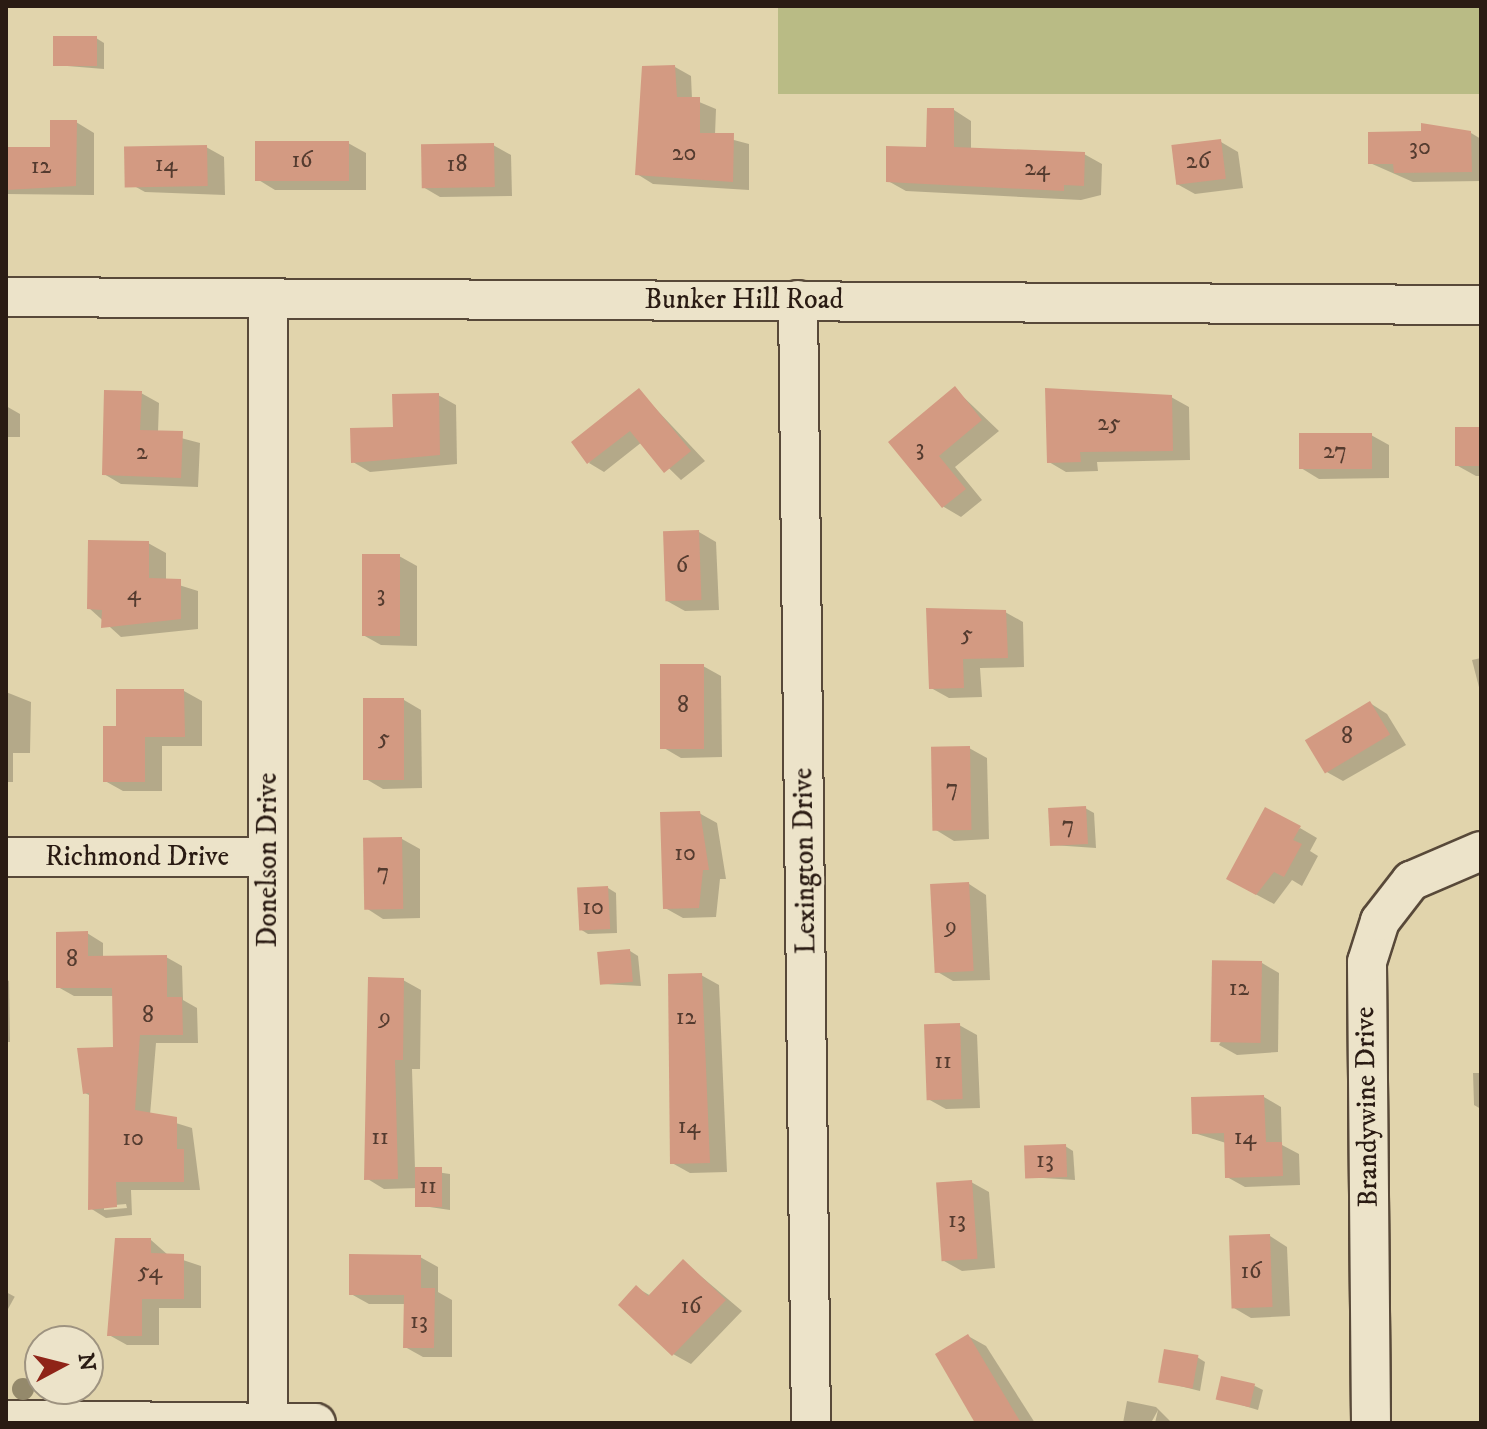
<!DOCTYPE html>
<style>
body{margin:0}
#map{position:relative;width:1487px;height:1429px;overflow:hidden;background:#e1d4ac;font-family:"IM FELL DW Pica",serif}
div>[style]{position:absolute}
.green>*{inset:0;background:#b9bb85;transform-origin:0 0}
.shadow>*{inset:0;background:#0003;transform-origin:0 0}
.building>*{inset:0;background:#d39a82;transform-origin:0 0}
.roads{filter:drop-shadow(2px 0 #584939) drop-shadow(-2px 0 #584939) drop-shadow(0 2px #584939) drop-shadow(0 -2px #584939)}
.minor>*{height:38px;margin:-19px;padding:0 19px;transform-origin:19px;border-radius:19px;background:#ece3c9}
.trees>*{width:22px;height:22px;margin:-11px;border-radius:50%;background:#94896b}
span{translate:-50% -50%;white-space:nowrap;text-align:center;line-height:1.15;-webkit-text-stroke:6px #ece3c9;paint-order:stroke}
.number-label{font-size:24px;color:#543b2f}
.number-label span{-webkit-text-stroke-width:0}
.street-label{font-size:28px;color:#2a1b13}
.frame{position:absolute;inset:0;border:8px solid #2a1b13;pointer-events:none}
.north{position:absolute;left:24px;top:1325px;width:80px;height:80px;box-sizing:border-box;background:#ece3c9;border:2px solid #9e9380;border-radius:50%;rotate:83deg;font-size:22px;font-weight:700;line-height:32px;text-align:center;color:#2a1b13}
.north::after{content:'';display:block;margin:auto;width:28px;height:36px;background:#8f2418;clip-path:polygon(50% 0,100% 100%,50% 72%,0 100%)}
</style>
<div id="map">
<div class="green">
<i style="left:778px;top:6px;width:703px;height:88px"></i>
</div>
<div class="shadow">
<i style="clip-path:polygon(96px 38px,104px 43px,104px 69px,55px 65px)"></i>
<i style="clip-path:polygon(675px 67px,691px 76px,692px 99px,716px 109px,715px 135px,749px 144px,749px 190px,653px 184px,637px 174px)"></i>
<i style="clip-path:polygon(954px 110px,971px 121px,971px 150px,1084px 154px,1102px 164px,1101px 195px,1081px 200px,906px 191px,888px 181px,928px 149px)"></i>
<i style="clip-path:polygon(76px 122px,94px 133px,94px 195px,6px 194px,6px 149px,52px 149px)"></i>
<i style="clip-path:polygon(1471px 133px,1481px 139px,1481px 181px,1413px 182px,1370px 163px)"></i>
<i style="clip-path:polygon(1221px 142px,1238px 152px,1243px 188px,1195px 194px,1177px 184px)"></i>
<i style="clip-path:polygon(348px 143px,366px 153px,366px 190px,275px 190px,257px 179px)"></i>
<i style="clip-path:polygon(493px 145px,511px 155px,512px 196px,440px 197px,423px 187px)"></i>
<i style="clip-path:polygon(206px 147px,224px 157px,225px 195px,145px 192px,127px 182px)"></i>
<i style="clip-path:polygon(955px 389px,999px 431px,955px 467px,982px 500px,961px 517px,944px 507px,890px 442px)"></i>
<i style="clip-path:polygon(639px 391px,705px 461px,681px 480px,642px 442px,604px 472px,589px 463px)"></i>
<i style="clip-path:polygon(141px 393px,159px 403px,158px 432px,200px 443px,198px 487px,121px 484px,104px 474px)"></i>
<i style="clip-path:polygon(438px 395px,456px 405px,457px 464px,370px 472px,353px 462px)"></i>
<i style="clip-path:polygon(1171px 397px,1189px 407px,1190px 460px,1097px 462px,1098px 471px,1066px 472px,1049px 462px)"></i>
<i style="clip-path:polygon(6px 406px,20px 414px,20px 437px,6px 437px)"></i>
<i style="clip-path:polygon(1481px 429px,1481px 476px,1476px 476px,1458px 466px)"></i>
<i style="clip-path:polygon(1371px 435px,1389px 445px,1389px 478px,1319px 479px,1301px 468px)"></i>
<i style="clip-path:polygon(699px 532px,716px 542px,719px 610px,685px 611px,667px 601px)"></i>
<i style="clip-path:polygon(148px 543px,166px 553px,166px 581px,198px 591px,198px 629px,121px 637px,89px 608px)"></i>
<i style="clip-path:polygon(399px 556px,417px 566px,417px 646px,381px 645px,363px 635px)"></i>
<i style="clip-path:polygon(1005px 612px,1023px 622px,1024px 667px,980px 668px,982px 697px,949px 698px,931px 688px)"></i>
<i style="clip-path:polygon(1481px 658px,1481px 695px,1472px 660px)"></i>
<i style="clip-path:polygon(703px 666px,721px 676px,722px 757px,681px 758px,664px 748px)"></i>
<i style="clip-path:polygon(184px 691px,202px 701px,202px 746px,162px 746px,162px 791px,123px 791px,105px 781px,118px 728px)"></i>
<i style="clip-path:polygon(6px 692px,31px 702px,30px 753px,13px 753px,13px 782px,6px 782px)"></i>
<i style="clip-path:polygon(404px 700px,421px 710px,422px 788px,383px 789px,366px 779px)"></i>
<i style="clip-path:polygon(1370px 703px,1387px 714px,1406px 745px,1343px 781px,1325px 771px)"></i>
<i style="clip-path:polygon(969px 748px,987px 758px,989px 839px,954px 841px,936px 830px)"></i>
<i style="clip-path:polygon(1085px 808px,1094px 813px,1096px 848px,1052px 845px)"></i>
<i style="clip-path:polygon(699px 813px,717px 823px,726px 879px,720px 879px,716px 917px,683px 918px,665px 908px)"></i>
<i style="clip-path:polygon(1300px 828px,1317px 838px,1310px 851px,1318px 856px,1302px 886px,1292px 880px,1274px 904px,1246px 889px)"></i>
<i style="clip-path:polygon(402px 839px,420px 849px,420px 918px,383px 919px,366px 908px)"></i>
<i style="clip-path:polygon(969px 884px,986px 895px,990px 980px,953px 981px,936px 971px)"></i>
<i style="clip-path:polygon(608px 888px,616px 893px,617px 933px,588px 934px,580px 929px)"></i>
<i style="clip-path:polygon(evenodd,87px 933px,103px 943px,103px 958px,166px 957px,182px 966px,183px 1000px,197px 1008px,198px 1043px,156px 1043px,150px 1115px,192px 1128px,200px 1190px,131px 1190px,132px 1215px,106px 1218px,90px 1208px,91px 1096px,85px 1093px,115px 1049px,115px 996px,74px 996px,58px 987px,87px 933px,126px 1204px,127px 1208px,104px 1210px,104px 1206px,126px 1204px)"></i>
<i style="clip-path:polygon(630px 951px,638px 956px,641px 986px,603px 984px)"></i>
<i style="clip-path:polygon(1262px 963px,1279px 973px,1278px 1052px,1237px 1055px,1219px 1045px)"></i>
<i style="clip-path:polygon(701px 975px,719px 985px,727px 1172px,690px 1173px,672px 1163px)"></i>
<i style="clip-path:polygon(6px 979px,9px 981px,10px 1042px,6px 1042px)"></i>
<i style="clip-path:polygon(403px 980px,421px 990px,420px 1069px,412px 1069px,415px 1169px,450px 1174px,450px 1210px,416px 1205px,417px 1188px,384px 1189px,366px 1178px)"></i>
<i style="clip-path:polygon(959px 1025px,977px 1035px,980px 1108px,946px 1109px,928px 1099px)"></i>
<i style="clip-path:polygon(1473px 1073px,1481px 1073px,1481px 1109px,1474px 1105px)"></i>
<i style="clip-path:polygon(1264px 1097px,1281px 1107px,1282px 1145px,1299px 1154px,1300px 1185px,1245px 1187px,1227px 1177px,1226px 1143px,1194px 1133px)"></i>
<i style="clip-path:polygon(1065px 1146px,1073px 1151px,1075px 1180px,1027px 1177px)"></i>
<i style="clip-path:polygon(971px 1182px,989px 1192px,995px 1268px,962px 1271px,944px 1261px)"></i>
<i style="clip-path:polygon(1270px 1236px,1287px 1247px,1290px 1316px,1251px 1318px,1234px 1308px)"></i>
<i style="clip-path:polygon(151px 1240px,168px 1255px,201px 1266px,201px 1308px,159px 1308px,159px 1345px,127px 1345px,109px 1335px)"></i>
<i style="clip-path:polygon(420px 1257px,438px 1267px,438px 1292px,452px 1300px,452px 1357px,423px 1357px,405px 1347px,406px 1304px,369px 1304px,351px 1294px)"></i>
<i style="clip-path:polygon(683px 1261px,742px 1311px,691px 1364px,673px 1354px,637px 1288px,651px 1296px)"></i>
<i style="left:6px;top:1292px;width:10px;height:37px;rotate:29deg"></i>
<i style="clip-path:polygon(968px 1336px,986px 1346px,1035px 1423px,978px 1423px)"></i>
<i style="clip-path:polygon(1197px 1357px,1205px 1362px,1200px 1391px,1160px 1381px)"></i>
<i style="clip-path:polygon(1255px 1386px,1263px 1390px,1258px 1410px,1218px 1398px)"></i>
<i style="clip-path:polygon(1127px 1401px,1156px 1407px,1172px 1423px,1155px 1423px,1158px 1410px,1151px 1423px,1123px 1423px)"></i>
</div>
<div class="building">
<i style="left:53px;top:36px;width:44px;height:30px"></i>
<i style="clip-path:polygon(675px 65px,677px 97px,700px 97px,700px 133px,734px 133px,733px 182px,635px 175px,642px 66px)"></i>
<i style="clip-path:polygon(927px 108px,954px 108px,954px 147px,1085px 152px,1084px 186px,1064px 185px,1064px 191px,886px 182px,886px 146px,926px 147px)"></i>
<i style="clip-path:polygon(50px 120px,77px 120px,76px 186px,6px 190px,6px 147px,50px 147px)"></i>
<i style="clip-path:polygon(1421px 123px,1471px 131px,1472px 172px,1394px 173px,1393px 164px,1368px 164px,1368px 132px,1421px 131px)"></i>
<i style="left:1221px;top:139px;width:40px;height:50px;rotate:83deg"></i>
<i style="left:255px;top:141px;width:94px;height:40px"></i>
<i style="left:494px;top:143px;width:44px;height:73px;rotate:89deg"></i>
<i style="left:207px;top:145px;width:41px;height:83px;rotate:89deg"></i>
<i style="clip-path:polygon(955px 386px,982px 420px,939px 456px,966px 489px,942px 508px,888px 442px)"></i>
<i style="clip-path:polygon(639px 388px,691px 451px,664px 473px,630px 431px,587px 464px,571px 442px)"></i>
<i style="clip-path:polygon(1045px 388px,1172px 395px,1173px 451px,1080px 452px,1081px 462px,1047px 463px)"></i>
<i style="clip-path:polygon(104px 390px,142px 391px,140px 430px,183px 431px,181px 478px,102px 475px)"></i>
<i style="clip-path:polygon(439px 393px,440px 455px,351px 463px,350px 428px,393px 427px,392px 394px)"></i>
<i style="left:1481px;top:427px;width:39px;height:26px;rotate:90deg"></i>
<i style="left:1372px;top:433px;width:36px;height:73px;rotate:90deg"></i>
<i style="left:699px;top:530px;width:70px;height:36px;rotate:88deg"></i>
<i style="clip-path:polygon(88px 540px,149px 541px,149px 578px,181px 579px,181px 619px,101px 628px,102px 610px,87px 609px)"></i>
<i style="left:362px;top:554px;width:38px;height:82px"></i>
<i style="clip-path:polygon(926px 608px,1006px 610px,1008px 658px,963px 659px,964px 688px,929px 689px)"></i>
<i style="left:660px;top:664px;width:44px;height:85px"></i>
<i style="clip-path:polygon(116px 689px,184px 689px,185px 737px,145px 737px,145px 782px,103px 782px,103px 726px,116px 726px)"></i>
<i style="left:363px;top:698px;width:41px;height:82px"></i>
<i style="left:1370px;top:701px;width:39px;height:76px;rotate:59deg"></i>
<i style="left:970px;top:746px;width:84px;height:39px;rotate:89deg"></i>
<i style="left:1086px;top:806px;width:38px;height:38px;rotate:87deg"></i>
<i style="clip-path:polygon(1265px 807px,1301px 826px,1293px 840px,1302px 844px,1284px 877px,1274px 872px,1256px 895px,1226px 879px)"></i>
<i style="clip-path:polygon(700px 811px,709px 870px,703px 870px,699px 908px,663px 909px,660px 812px)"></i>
<i style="left:402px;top:837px;width:72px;height:39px;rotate:89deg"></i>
<i style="left:969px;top:882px;width:89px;height:39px;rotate:87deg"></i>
<i style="left:608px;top:886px;width:43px;height:31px;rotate:87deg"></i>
<i style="clip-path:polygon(88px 931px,88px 956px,167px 955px,167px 997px,182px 997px,183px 1035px,140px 1035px,135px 1110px,177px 1117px,177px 1149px,184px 1149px,184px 1182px,116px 1182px,117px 1207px,88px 1210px,89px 1093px,83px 1094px,77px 1048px,113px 1047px,112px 988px,56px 988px,56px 932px)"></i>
<i style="left:630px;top:949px;width:33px;height:33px;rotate:85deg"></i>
<i style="left:1262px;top:961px;width:82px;height:50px;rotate:91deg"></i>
<i style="clip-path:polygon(702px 973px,710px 1163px,670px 1164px,668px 974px)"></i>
<i style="clip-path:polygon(368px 977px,404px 978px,403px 1060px,395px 1060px,398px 1179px,364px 1180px)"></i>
<i style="left:960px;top:1023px;width:76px;height:36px;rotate:88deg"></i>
<i style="clip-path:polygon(1264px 1095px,1266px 1142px,1282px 1142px,1283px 1176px,1225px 1178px,1224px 1133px,1192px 1134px,1191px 1097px)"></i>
<i style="left:1066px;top:1144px;width:33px;height:42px;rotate:88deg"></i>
<i style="left:415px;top:1167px;width:27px;height:40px"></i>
<i style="left:972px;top:1180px;width:79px;height:36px;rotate:86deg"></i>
<i style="left:1270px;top:1234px;width:73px;height:41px;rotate:88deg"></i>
<i style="clip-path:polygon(115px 1238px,151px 1238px,151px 1253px,184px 1254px,184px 1299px,142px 1299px,142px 1336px,107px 1336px)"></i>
<i style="clip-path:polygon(349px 1254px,421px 1255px,421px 1288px,435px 1288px,434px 1348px,403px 1348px,404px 1295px,349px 1295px)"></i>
<i style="clip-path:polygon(683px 1259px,726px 1300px,672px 1356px,618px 1305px,636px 1285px,648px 1296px)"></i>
<i style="clip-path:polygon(968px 1334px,1021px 1423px,975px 1423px,935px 1354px)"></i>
<i style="left:1164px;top:1349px;width:35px;height:34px;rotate:10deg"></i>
<i style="left:1221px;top:1376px;width:35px;height:24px;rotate:13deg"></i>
</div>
<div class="roads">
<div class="minor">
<i style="left:6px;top:297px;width:1475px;rotate:0.31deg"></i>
<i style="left:268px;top:298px;width:1125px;rotate:90deg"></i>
<i style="left:798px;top:300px;width:1123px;rotate:89.34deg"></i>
<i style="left:6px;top:857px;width:262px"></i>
<i style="left:6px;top:1420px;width:310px;rotate:0.6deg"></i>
<i style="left:1371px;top:1423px;width:461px;rotate:-90.5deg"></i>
<i style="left:1367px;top:962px;width:43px;rotate:-72.4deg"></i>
<i style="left:1380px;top:921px;width:51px;rotate:-52.2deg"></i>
<i style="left:1411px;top:881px;width:76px;rotate:-23.2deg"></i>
</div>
</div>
<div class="trees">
<i style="left:23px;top:1389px"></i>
</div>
<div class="number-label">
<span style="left:1420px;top:148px">30</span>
<span style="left:684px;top:154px">20</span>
<span style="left:302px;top:161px">16</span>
<span style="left:1198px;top:162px">26</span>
<span style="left:166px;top:165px">14</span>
<span style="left:457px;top:165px">18</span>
<span style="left:41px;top:167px">12</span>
<span style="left:1037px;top:169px">24</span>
<span style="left:1109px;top:424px">25</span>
<span style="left:920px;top:449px">3</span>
<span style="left:1335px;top:452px">27</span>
<span style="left:142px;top:453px">2</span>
<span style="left:682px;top:566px">6</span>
<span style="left:134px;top:594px">4</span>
<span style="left:381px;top:595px">3</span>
<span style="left:967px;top:635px">5</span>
<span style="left:683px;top:706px">8</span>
<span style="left:1347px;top:737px">8</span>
<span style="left:384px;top:739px">5</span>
<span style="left:952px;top:789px">7</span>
<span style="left:1068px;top:826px">7</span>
<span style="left:685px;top:854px">10</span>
<span style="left:383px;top:873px">7</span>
<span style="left:593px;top:908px">10</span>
<span style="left:951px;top:927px">9</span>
<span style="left:72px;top:960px">8</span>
<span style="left:1239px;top:989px">12</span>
<span style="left:148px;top:1016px">8</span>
<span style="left:385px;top:1018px">9</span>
<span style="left:686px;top:1018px">12</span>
<span style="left:943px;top:1062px">11</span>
<span style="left:689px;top:1127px">14</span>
<span style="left:380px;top:1138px">11</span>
<span style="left:1245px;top:1138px">14</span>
<span style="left:133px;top:1139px">10</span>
<span style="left:1045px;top:1161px">13</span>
<span style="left:428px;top:1187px">11</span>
<span style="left:957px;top:1221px">13</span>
<span style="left:150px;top:1272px">54</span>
<span style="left:1251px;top:1272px">16</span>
<span style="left:691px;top:1307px">16</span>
<span style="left:419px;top:1322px">13</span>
</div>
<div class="street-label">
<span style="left:744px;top:300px">Bunker Hill Road</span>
<span style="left:137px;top:857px">Richmond Drive</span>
<span style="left:268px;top:860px;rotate:-90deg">Donelson Drive</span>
<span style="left:805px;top:861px;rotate:-91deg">Lexington Drive</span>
<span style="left:1367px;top:1107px;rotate:-91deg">Brandywine Drive</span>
</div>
<div class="frame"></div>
<div class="north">N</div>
</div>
